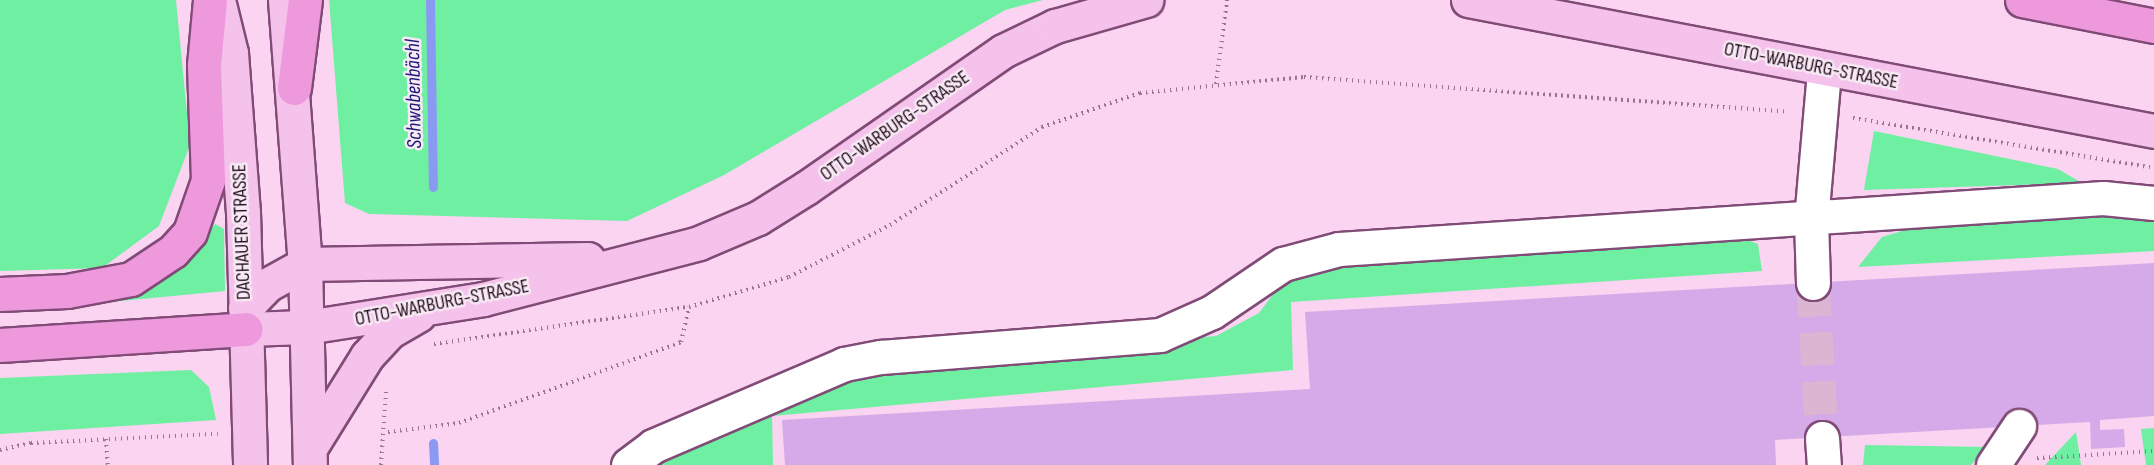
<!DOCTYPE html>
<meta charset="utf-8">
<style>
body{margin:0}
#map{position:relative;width:2154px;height:465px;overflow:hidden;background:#fad4f1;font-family:"Sofia Sans Condensed",sans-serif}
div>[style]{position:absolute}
.green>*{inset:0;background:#6eefa1}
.stream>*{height:9px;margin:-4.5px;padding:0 4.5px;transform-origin:4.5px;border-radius:4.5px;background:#8a9af3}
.building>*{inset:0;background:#d4abe8}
.minor-tunnel>*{height:33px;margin-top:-16.5px;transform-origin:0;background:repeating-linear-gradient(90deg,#dab6d2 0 33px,transparent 0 49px)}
.path>*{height:4px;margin-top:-2px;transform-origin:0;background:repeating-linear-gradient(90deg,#95768e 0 1.5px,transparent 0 6px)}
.roads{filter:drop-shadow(2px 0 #814b77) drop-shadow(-2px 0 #814b77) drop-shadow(0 2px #814b77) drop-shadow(0 -2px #814b77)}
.minor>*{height:33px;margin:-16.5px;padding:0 16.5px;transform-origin:16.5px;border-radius:16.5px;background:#fff}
.major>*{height:33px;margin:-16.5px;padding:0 16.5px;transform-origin:16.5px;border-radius:16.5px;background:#f5c2eb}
.highway>*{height:33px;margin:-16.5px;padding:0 16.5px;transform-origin:16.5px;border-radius:16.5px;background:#ef99dd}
span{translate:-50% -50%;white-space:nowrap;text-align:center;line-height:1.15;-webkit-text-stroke:5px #f7eaf4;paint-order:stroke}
.street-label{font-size:20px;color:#250f20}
.water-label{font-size:21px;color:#1e1879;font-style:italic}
</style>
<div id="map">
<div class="green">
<i style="clip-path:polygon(0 0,176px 0,190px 145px,159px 226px,102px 268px,0 271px)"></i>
<i style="clip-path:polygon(329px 0,1043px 0,1005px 10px,724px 175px,627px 221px,369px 214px,345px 203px)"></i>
<i style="clip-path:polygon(1874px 131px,2058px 169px,2082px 183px,1864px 190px)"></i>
<i style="clip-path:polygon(2107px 212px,2154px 222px,2154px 251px,1858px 267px,1882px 237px,1946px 218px)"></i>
<i style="clip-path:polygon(215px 224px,224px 229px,225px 291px,6px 312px,120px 298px,154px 284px,184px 262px)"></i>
<i style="clip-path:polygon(1734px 235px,1758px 244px,1762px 271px,1291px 302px,1293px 370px,772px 416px,773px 465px,645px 465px,868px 367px,1216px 336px,1259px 313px,1287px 276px,1337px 256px)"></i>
<i style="clip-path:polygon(191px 370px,209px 387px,216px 420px,0 434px,0 378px)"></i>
<i style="clip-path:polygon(2154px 428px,2154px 465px,2146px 465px,2141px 429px)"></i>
<i style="clip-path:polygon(2076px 432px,2081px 465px,2045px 465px)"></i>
<i style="clip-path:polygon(1865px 445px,1987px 447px,1971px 465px,1863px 465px)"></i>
</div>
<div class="stream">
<i style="left:430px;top:0;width:187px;rotate:89.1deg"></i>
<i style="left:433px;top:443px;width:22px;rotate:87deg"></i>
</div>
<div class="building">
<i style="clip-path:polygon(2154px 263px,2154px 416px,2100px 420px,2100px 430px,2124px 429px,2125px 447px,2091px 449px,2090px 422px,1775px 440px,1776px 465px,785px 465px,782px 420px,1310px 389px,1305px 312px)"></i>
</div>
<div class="minor-tunnel">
<i style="left:1813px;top:283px;width:155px;rotate:86.7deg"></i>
</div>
<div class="path">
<i style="left:1216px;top:84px;width:85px;rotate:-82.5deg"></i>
<i style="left:1853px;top:118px;width:301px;rotate:9.4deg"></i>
<i style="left:434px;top:344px;width:258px;rotate:-8.3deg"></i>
<i style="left:388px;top:432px;width:72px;rotate:-7.2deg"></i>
<i style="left:459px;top:423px;width:236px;rotate:-20deg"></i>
<i style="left:681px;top:342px;width:36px;rotate:-77deg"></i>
<i style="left:689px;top:307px;width:104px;rotate:-16.7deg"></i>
<i style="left:789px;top:277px;width:114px;rotate:-27.2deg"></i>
<i style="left:890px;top:225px;width:181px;rotate:-32.8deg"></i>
<i style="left:1042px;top:127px;width:104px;rotate:-19.1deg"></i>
<i style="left:1140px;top:93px;width:165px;rotate:-5.6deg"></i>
<i style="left:1304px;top:77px;width:486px;rotate:4.1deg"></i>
<i style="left:106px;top:439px;width:26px;rotate:86deg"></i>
<i style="left:0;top:450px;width:32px;rotate:-13deg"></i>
<i style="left:31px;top:443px;width:187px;rotate:-2.8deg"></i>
<i style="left:2037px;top:458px;width:117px;rotate:-3.4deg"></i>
<i style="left:381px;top:465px;width:74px;rotate:-86.1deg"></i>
</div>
<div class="roads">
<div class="minor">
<i style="left:1813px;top:283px;width:63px;rotate:-91.8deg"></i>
<i style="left:1811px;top:220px;width:151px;rotate:-85deg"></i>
<i style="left:1822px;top:438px;width:27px;rotate:86deg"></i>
<i style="left:628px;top:465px;width:31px;rotate:-37deg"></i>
<i style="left:653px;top:446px;width:208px;rotate:-23.2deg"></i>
<i style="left:844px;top:364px;width:38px;rotate:-11deg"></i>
<i style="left:881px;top:357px;width:280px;rotate:-4.5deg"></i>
<i style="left:1160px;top:335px;width:57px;rotate:-23.9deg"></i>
<i style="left:1212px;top:312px;width:86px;rotate:-34.1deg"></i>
<i style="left:1283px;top:264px;width:58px;rotate:-15deg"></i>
<i style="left:1339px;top:249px;width:766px;rotate:-3.82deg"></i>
<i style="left:2103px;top:198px;width:51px;rotate:5.6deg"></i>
<i style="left:1993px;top:465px;width:47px;rotate:-56.3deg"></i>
</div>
<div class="major">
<i style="left:218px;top:0;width:55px;rotate:76.2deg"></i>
<i style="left:231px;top:53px;width:159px;rotate:85.7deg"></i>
<i style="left:243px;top:212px;width:253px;rotate:88.4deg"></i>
<i style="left:285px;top:0;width:265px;rotate:85.7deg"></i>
<i style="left:305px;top:264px;width:201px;rotate:88.6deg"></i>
<i style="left:1468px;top:0;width:698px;rotate:10.81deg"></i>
<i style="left:245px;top:308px;width:32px;rotate:-46deg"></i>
<i style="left:267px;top:285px;width:43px;rotate:-28.9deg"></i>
<i style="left:305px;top:264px;width:283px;rotate:-1deg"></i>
<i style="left:245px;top:329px;width:62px;rotate:-1.8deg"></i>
<i style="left:307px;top:327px;width:178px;rotate:-9deg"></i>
<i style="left:483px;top:299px;width:223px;rotate:-14.5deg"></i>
<i style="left:699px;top:243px;width:64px;rotate:-23deg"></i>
<i style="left:758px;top:218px;width:57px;rotate:-32deg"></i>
<i style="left:806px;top:188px;width:240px;rotate:-34.8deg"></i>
<i style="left:1003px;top:51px;width:58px;rotate:-25.7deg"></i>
<i style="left:1055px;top:26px;width:95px;rotate:-15.9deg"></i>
<i style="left:310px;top:448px;width:108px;rotate:-58.2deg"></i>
<i style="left:367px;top:356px;width:33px;rotate:-47deg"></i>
<i style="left:389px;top:332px;width:34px;rotate:-30deg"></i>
</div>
<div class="highway">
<i style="left:2022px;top:0;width:135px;rotate:11.1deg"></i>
<i style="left:294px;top:88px;width:89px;rotate:-82.9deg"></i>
<i style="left:0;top:294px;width:67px;rotate:-2.6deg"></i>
<i style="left:67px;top:291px;width:65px;rotate:-10.6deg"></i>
<i style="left:131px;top:279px;width:50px;rotate:-33.7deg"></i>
<i style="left:173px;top:251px;width:25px;rotate:-48deg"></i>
<i style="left:190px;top:232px;width:55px;rotate:-70.9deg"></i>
<i style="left:208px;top:180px;width:115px;rotate:-92deg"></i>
<i style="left:204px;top:65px;width:65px;rotate:-84.7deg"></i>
<i style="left:0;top:345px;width:246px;rotate:-3.7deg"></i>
</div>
</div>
<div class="street-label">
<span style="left:1811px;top:66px;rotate:11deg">OTTO-WARBURG-STRASSE</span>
<span style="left:895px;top:126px;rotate:-35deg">OTTO-WARBURG-STRASSE</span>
<span style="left:242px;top:232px;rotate:-92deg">DACHAUER STRASSE</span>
<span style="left:442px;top:303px;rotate:-11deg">OTTO-WARBURG-STRASSE</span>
</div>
<div class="water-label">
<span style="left:414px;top:94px;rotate:-91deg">Schwabenbächl</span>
</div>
</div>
